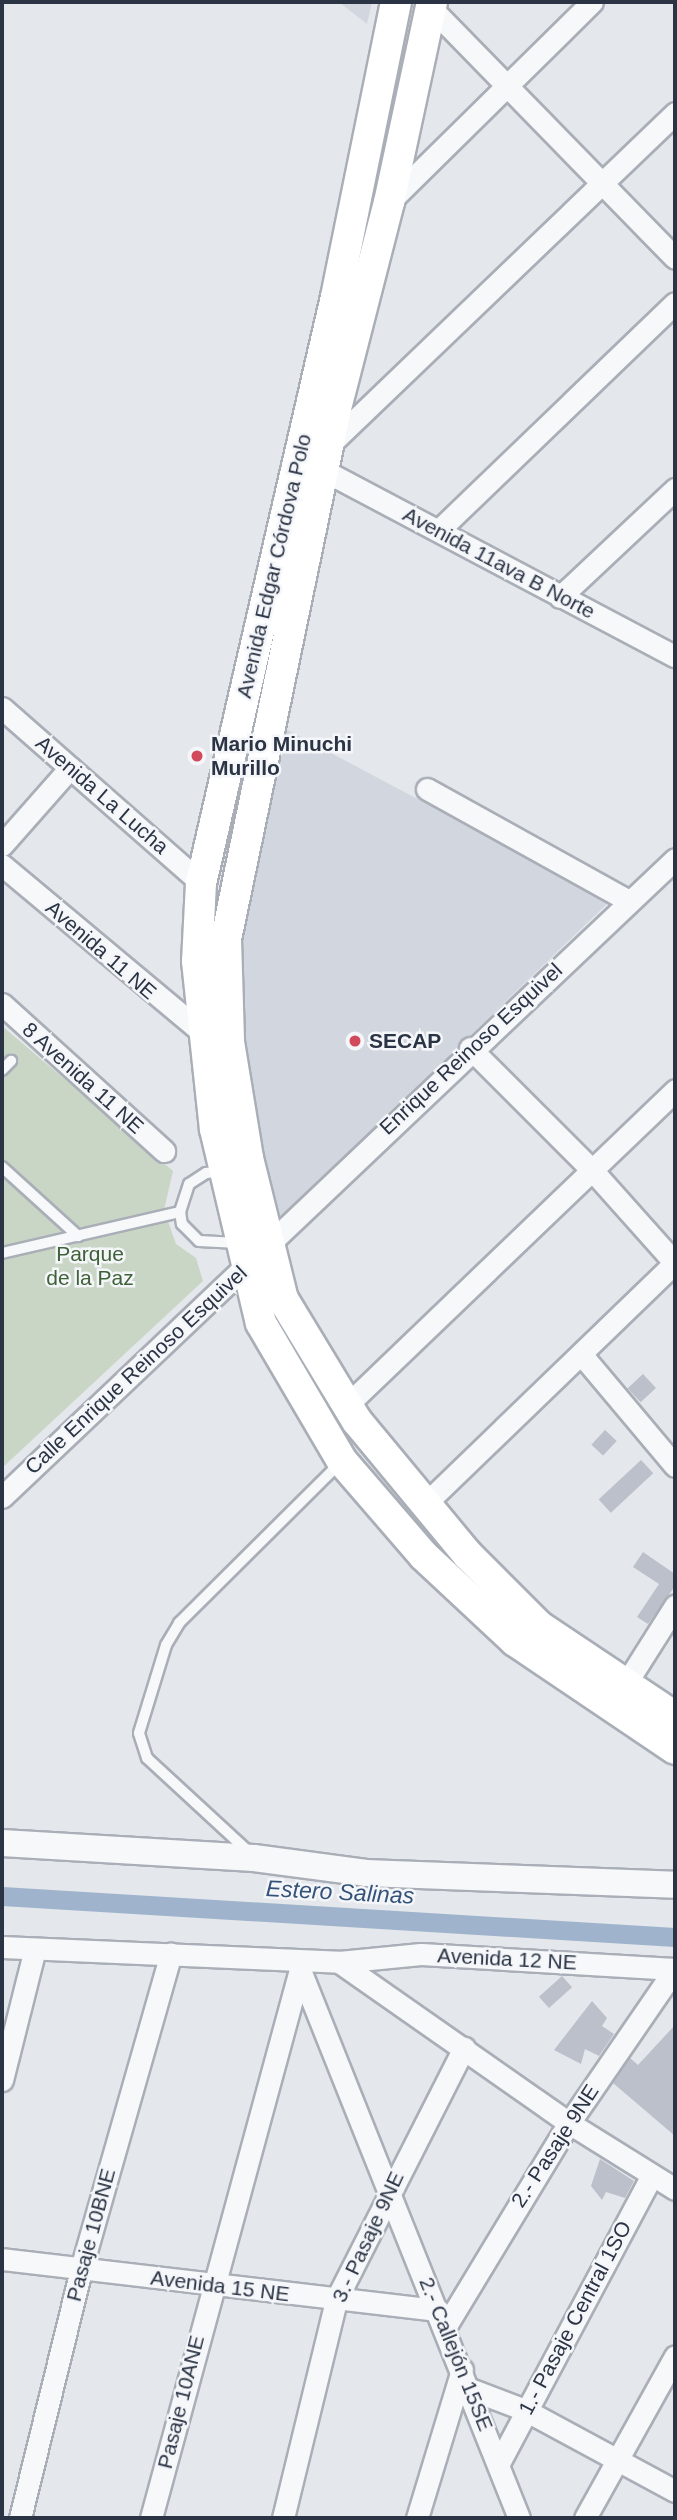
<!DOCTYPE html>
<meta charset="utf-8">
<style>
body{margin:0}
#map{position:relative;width:677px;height:2520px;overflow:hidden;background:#e4e7ec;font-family:Helvetica,sans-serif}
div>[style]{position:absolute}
.built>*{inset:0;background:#d2d6de}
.green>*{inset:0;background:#c9d6c5}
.canal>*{height:19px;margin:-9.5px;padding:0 9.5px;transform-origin:9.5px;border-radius:9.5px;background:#9fb4cc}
.building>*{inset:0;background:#bbc0ca;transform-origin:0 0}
.roads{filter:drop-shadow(2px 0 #a9aeb7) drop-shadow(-2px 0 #a9aeb7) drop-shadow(0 2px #a9aeb7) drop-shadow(0 -2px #a9aeb7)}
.service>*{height:10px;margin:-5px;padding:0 5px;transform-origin:5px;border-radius:5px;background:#f7f8fa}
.minor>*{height:21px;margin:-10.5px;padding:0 10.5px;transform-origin:10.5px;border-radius:10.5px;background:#f7f8fa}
.tertiary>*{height:26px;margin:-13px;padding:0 13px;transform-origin:13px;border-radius:13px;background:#f7f8fa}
.secondary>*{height:30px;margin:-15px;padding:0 15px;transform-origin:15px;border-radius:15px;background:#fff}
.dots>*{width:19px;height:19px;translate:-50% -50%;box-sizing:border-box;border:4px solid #f4f6f9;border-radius:50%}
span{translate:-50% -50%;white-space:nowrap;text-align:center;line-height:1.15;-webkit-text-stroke:5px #f4f6f9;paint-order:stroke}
.street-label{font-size:21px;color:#2b3445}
.poi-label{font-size:21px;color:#2b3445;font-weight:700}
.left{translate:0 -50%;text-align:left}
.park-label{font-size:21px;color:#3f6138}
.water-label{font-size:23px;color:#34527a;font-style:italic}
.frame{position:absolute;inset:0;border:4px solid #2b3445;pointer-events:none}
</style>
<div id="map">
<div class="built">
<i style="clip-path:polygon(339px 2px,372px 2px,367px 24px)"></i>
<i style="clip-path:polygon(280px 726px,610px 901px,277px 1221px,253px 1142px,236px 939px)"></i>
</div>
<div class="green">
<i style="clip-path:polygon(2px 1026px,173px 1171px,164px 1210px,176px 1244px,196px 1258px,203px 1281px,2px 1468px)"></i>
</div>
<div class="canal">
<i style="left:2px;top:1896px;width:674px;rotate:3.49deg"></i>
</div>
<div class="building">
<i style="left:643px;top:1374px;width:19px;height:21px;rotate:47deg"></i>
<i style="left:605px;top:1430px;width:16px;height:20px;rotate:43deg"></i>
<i style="left:641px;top:1460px;width:18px;height:58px;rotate:47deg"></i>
<i style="clip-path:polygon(643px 1552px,675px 1574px,675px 1586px,648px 1624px,637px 1617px,659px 1584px,633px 1567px)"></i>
<i style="left:562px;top:1976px;width:15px;height:31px;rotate:48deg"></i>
<i style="clip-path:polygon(592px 2001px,607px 2018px,602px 2026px,614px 2034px,599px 2056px,585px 2049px,581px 2064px,554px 2050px)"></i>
<i style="clip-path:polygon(675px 2025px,675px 2136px,613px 2083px,630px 2058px,638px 2065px)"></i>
<i style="clip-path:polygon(600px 2159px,634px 2181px,625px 2198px,606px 2192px,602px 2200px,591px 2186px)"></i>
</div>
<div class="roads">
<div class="service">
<i style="left:2px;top:1070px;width:13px;rotate:-45deg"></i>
<i style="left:2px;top:1167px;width:103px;rotate:42.2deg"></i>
<i style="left:223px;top:1171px;width:17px;rotate:173deg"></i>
<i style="left:206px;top:1173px;width:20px;rotate:147deg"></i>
<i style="left:189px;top:1184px;width:29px;rotate:108deg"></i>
<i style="left:180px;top:1212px;width:12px;rotate:81deg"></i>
<i style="left:182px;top:1224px;width:24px;rotate:45deg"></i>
<i style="left:199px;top:1241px;width:39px;rotate:3deg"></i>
<i style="left:2px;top:1253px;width:183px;rotate:-13deg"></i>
<i style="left:250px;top:1853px;width:140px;rotate:-137.3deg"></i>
<i style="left:147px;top:1758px;width:26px;rotate:-108deg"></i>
<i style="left:139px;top:1733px;width:92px;rotate:-72.9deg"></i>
<i style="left:166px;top:1645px;width:26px;rotate:-59deg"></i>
<i style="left:179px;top:1623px;width:228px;rotate:-44.8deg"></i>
</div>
<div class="minor">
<i style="left:431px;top:8px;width:349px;rotate:45.7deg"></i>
<i style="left:389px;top:202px;width:285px;rotate:-44.6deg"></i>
<i style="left:328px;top:446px;width:481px;rotate:-43.8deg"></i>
<i style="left:323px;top:470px;width:398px;rotate:27.9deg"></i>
<i style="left:439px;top:530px;width:327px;rotate:-43.9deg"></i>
<i style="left:560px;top:597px;width:158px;rotate:-43.2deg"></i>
<i style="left:2px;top:708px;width:265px;rotate:41.3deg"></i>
<i style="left:427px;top:789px;width:231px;rotate:29deg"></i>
<i style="left:2px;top:845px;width:103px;rotate:-48.6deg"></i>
<i style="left:2px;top:865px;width:261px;rotate:39.9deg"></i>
<i style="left:2px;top:1004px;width:219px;rotate:42.2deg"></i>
<i style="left:470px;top:1048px;width:173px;rotate:45deg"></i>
<i style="left:592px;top:1170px;width:125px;rotate:48.3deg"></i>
<i style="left:581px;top:1354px;width:146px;rotate:50deg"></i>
<i style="left:347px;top:1405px;width:455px;rotate:-43.8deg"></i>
<i style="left:2px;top:1497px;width:927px;rotate:-43.47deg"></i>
<i style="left:424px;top:1505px;width:349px;rotate:-44deg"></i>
<i style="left:618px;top:1696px;width:107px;rotate:-57.7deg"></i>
<i style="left:2px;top:1947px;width:337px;rotate:2.5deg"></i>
<i style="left:339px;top:1962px;width:82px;rotate:-5.6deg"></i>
<i style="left:421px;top:1954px;width:254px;rotate:3.4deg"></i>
<i style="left:339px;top:1962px;width:281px;rotate:35deg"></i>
<i style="left:569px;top:2123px;width:125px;rotate:31.9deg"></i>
<i style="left:300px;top:1970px;width:590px;rotate:68.22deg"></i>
<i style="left:2px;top:2080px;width:135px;rotate:-75.9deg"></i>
<i style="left:2px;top:2259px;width:439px;rotate:6.7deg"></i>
<i style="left:444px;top:2329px;width:241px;rotate:-58.8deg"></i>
<i style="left:569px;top:2123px;width:187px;rotate:-55.5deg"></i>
<i style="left:470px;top:2389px;width:59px;rotate:20.9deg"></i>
<i style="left:525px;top:2410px;width:170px;rotate:28.4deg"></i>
<i style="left:500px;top:2461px;width:324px;rotate:-62deg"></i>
<i style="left:20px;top:2518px;width:256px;rotate:-76.2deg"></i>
<i style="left:81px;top:2269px;width:328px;rotate:-74.1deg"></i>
<i style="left:151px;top:2518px;width:572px;rotate:-74.8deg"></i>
<i style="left:283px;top:2518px;width:224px;rotate:-76.3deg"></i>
<i style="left:336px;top:2300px;width:283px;rotate:-63.1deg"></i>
<i style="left:417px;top:2518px;width:155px;rotate:-73.1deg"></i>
<i style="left:585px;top:2518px;width:185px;rotate:-60.9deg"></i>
</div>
<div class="tertiary">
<i style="left:2px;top:1843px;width:252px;rotate:3.4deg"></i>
<i style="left:254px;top:1858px;width:113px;rotate:7.6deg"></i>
<i style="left:366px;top:1873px;width:309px;rotate:2.2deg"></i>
</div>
<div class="secondary">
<i style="left:396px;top:2px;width:301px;rotate:101.5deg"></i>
<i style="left:336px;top:297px;width:601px;rotate:102.97deg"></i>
<i style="left:201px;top:883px;width:78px;rotate:92.9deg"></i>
<i style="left:197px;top:961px;width:169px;rotate:83.9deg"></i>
<i style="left:215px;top:1129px;width:199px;rotate:76.7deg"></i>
<i style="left:261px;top:1323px;width:160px;rotate:59.6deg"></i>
<i style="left:342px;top:1461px;width:125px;rotate:49.2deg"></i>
<i style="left:424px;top:1556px;width:125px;rotate:43deg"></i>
<i style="left:515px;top:1641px;width:193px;rotate:34deg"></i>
<i style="left:432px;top:2px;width:205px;rotate:102.1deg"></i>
<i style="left:389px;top:202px;width:213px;rotate:104.4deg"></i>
<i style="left:336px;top:408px;width:542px;rotate:101.7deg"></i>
<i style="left:226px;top:939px;width:103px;rotate:88.3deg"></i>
<i style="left:229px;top:1042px;width:118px;rotate:80.7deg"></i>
<i style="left:248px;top:1158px;width:145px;rotate:76.1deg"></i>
<i style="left:283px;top:1299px;width:143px;rotate:58.8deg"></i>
<i style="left:357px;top:1421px;width:174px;rotate:50.4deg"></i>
<i style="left:468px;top:1555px;width:100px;rotate:45deg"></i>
<i style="left:539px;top:1626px;width:164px;rotate:33.8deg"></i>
</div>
</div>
<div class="dots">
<i style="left:197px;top:756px;background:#d1495b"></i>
<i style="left:355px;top:1041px;background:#d1495b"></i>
</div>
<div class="street-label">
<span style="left:499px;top:563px;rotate:28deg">Avenida 11ava B Norte</span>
<span style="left:274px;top:566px;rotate:-77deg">Avenida Edgar Córdova Polo</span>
<span style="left:102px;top:795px;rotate:41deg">Avenida La Lucha</span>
<span style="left:101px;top:950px;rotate:41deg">Avenida 11 NE</span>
<span style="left:471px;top:1049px;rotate:-43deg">Enrique Reinoso Esquivel</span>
<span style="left:83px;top:1078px;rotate:42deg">8 Avenida 11 NE</span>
<span style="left:136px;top:1370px;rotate:-43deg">Calle Enrique Reinoso Esquivel</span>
<span style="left:507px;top:1959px;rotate:3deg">Avenida 12 NE</span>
<span style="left:555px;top:2146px;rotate:-57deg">2.- Pasaje 9NE</span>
<span style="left:91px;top:2235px;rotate:-75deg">Pasaje 10BNE</span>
<span style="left:368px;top:2237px;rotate:-65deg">3.- Pasaje 9NE</span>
<span style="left:220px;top:2286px;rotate:7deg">Avenida 15 NE</span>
<span style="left:575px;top:2318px;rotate:-62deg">1.- Pasaje Central 1SO</span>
<span style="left:456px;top:2354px;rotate:68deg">2.- Callejón 15SE</span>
<span style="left:181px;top:2402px;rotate:-76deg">Pasaje 10ANE</span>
</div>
<div class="poi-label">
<span class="left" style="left:211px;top:756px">Mario Minuchi<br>Murillo</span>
<span class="left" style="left:369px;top:1041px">SECAP</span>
</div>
<div class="park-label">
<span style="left:90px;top:1266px">Parque<br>de la Paz</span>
</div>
<div class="water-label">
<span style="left:340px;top:1892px;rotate:3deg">Estero Salinas</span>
</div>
<div class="frame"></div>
</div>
